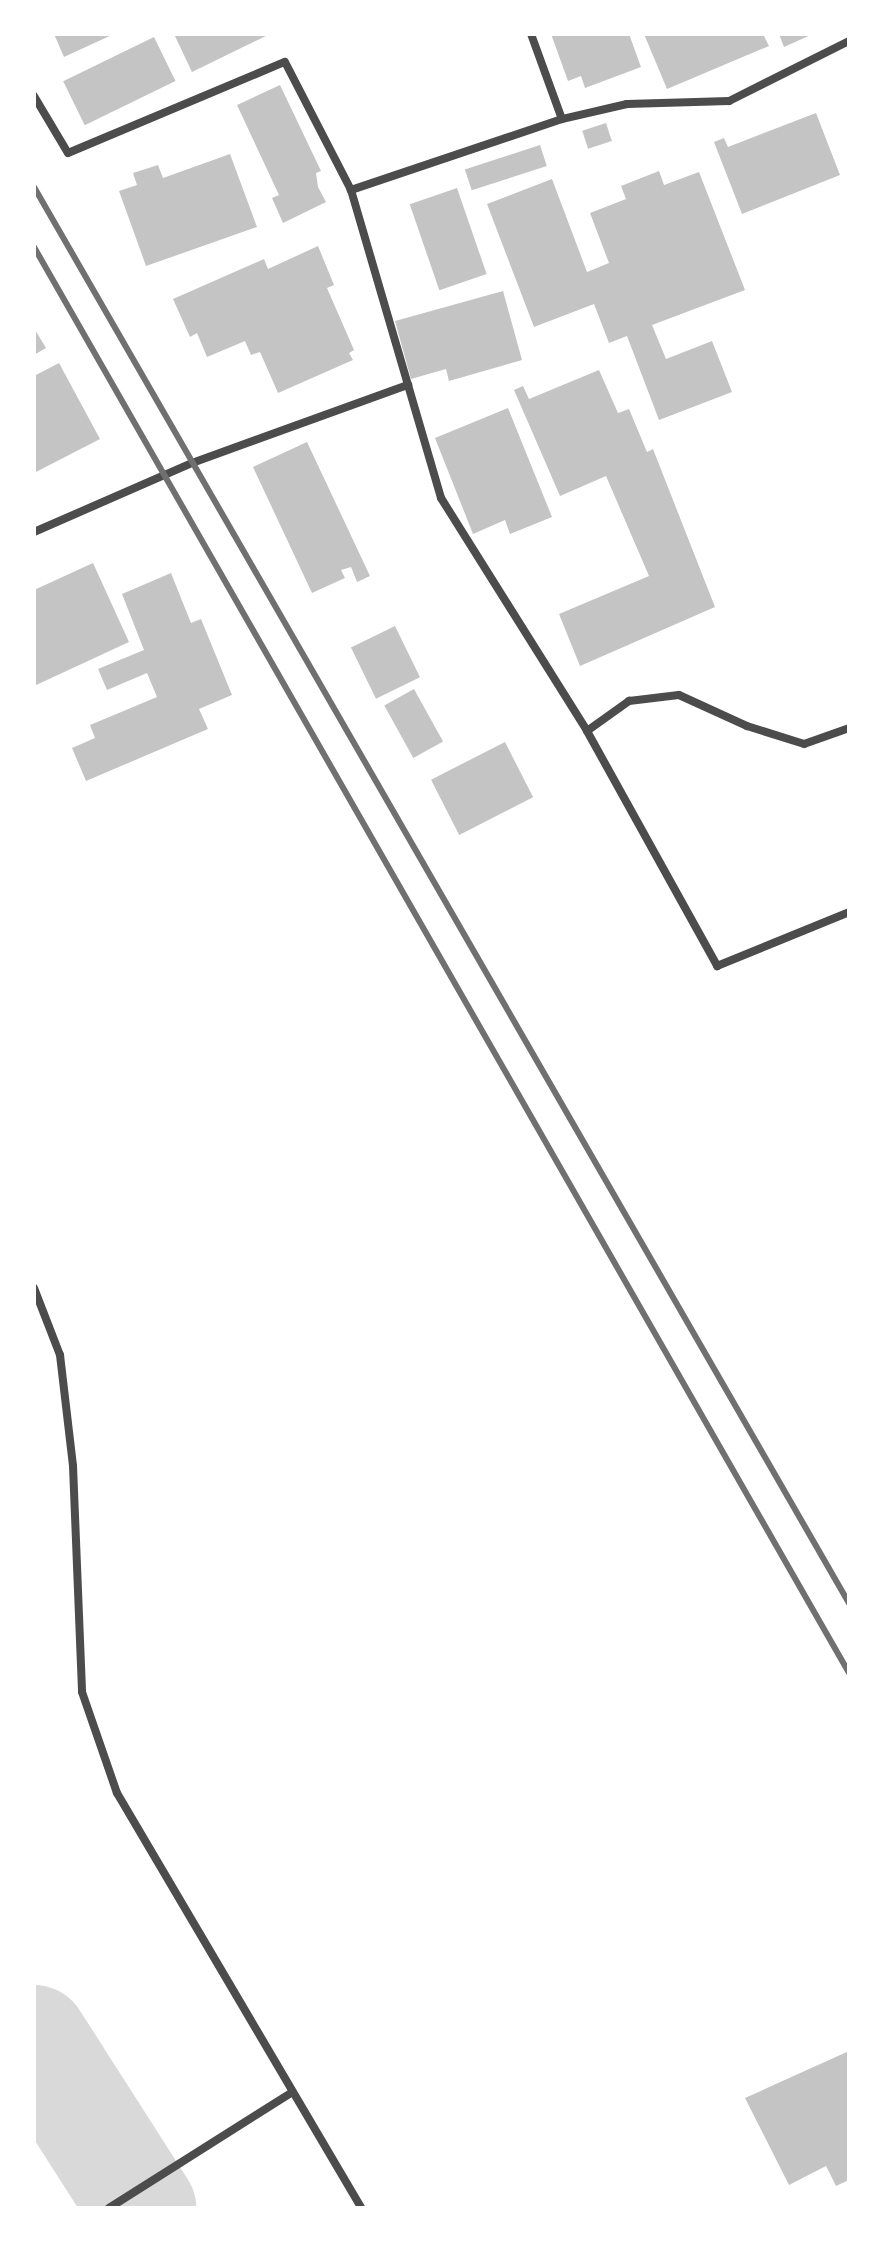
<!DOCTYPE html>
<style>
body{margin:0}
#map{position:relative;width:883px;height:2242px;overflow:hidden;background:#fff;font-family:Signika,sans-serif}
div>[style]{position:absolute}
.river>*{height:108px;margin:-54px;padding:0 54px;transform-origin:54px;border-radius:54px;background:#d9d9d9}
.building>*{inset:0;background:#c4c4c4;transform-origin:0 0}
.minor>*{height:8px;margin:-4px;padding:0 4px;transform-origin:4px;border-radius:4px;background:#4c4c4c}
.rail>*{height:6px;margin:-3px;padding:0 3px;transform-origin:3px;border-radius:3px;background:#707070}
span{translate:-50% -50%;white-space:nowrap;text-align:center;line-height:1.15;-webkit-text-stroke:8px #fff;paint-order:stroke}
.frame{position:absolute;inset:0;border:36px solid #fff;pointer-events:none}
</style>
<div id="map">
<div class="river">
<i style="left:34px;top:2039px;width:201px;rotate:57.4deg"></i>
</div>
<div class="building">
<i style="clip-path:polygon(54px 34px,114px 34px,64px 57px)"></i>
<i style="clip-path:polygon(174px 34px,270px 34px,192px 72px)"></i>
<i style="clip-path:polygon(551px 34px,629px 34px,641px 67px,585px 88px,581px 76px,568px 81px)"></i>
<i style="clip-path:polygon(644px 34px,763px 34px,769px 46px,667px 89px)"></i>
<i style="clip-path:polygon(779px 34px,813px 34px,784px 47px)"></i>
<i style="left:154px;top:37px;width:49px;height:101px;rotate:64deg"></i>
<i style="clip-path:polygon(280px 85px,321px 171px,316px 173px,318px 187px,326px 202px,283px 223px,272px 198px,279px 195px,237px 105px)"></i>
<i style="clip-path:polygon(816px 113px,840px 175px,742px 214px,714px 142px,724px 138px,728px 147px)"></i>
<i style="left:606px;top:123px;width:19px;height:25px;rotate:72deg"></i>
<i style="left:540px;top:145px;width:22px;height:79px;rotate:72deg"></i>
<i style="clip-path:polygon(230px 154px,257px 227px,146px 266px,119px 191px,137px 185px,133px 173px,158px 165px,163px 178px)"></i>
<i style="clip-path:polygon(659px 171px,664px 185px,699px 172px,745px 290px,652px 325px,666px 359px,712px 341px,732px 392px,659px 420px,627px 336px,609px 343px,594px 304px,534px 327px,487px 204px,552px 179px,587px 272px,609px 263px,590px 213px,626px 199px,621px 186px)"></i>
<i style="left:457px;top:188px;width:91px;height:50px;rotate:71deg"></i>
<i style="clip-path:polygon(318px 246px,334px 285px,327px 288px,354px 350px,349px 353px,353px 360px,278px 393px,260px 352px,251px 355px,245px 341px,207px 357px,197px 333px,190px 337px,173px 299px,264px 259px,268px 269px)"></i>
<i style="clip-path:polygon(503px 291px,522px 360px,449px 381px,446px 369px,411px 379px,395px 321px)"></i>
<i style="clip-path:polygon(34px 328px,46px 348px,34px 355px)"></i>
<i style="clip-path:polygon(59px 363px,100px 439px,34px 473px,34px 376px)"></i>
<i style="clip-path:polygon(599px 370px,618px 413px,629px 409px,647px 452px,653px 449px,715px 607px,580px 666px,559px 614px,649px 576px,606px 476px,560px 496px,514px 390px,523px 386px,529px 399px)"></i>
<i style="clip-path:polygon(508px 408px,552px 517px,510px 534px,505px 520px,473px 534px,435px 438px)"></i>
<i style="clip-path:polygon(307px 442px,370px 576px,357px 582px,351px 567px,341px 570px,345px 578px,312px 593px,253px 467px)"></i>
<i style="clip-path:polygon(93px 563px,129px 642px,34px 686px,34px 590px)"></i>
<i style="clip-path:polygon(171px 573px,191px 623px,201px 619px,232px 695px,199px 709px,208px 729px,86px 781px,72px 748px,95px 738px,90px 725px,157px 697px,147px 673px,107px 690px,98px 669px,144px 650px,122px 594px)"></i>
<i style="left:395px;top:626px;width:57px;height:49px;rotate:64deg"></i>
<i style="left:414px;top:689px;width:60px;height:34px;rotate:61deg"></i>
<i style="left:505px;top:742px;width:62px;height:83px;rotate:63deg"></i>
<i style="clip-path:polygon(849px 2051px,849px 2180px,836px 2186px,826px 2166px,789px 2185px,745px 2098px)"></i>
</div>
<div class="minor">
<i style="left:531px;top:34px;width:90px;rotate:70deg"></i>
<i style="left:849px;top:41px;width:134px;rotate:153.4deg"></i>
<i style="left:729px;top:101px;width:102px;rotate:178.3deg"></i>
<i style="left:627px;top:104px;width:67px;rotate:167deg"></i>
<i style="left:562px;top:119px;width:223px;rotate:161.4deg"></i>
<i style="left:351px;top:190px;width:321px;rotate:73.7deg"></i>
<i style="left:441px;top:498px;width:275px;rotate:57.9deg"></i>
<i style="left:587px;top:731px;width:52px;rotate:-35.5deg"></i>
<i style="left:629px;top:701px;width:50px;rotate:-6.8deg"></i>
<i style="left:679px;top:695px;width:75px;rotate:24.5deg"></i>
<i style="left:747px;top:726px;width:60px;rotate:17.5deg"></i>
<i style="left:804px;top:744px;width:48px;rotate:-19.6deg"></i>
<i style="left:34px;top:96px;width:66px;rotate:59.2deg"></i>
<i style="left:68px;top:153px;width:235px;rotate:-22.8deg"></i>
<i style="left:285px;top:62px;width:144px;rotate:62.7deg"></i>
<i style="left:34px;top:532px;width:172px;rotate:-23.6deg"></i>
<i style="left:192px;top:463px;width:230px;rotate:-19.9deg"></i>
<i style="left:587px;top:731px;width:269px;rotate:61deg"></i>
<i style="left:717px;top:966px;width:143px;rotate:-22.2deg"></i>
<i style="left:34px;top:1288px;width:72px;rotate:68.8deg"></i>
<i style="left:60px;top:1355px;width:112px;rotate:83.3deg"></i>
<i style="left:73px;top:1466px;width:226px;rotate:87.7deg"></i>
<i style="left:82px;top:1692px;width:107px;rotate:70.9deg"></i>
<i style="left:117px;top:1793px;width:481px;rotate:59.5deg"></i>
<i style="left:109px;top:2208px;width:215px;rotate:-32.3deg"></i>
</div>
<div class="rail">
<i style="left:34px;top:187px;width:1634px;rotate:60.08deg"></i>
<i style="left:34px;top:247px;width:1642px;rotate:60.25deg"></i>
</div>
<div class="frame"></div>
</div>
